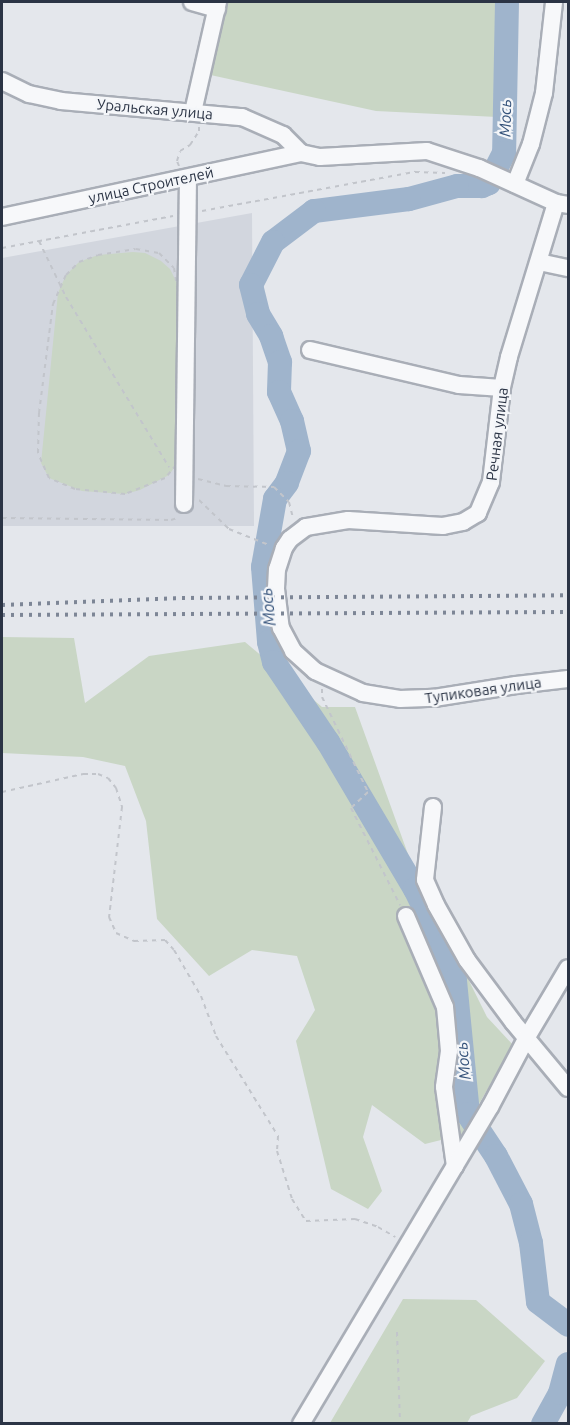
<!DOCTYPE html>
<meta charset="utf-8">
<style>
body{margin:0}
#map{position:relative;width:570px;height:1425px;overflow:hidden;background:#e4e7ec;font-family:Ubuntu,sans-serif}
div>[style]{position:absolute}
.built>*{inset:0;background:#d2d6de}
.green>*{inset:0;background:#c9d6c5}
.river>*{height:24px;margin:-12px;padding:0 12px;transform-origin:12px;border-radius:12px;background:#9fb4cc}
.path>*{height:2px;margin-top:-1px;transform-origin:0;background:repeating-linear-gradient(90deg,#c2c5cb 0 4.5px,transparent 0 9px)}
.roads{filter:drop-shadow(2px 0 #a9aeb7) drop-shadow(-2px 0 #a9aeb7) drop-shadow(0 2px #a9aeb7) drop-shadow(0 -2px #a9aeb7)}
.minor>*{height:16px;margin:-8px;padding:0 8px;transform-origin:8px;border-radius:8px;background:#f7f8fa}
.rail>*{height:4px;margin-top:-2px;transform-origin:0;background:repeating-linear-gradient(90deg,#7d8696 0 3px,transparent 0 9px)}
span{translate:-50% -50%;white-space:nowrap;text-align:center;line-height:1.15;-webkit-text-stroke:4.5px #f4f6f9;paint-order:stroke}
.street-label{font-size:15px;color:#2b3445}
.water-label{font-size:16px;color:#34527a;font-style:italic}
.frame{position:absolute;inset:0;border:3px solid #2b3445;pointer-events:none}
</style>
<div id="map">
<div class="built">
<i style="clip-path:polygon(252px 213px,254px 526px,2px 526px,2px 258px)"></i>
</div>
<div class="green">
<i style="clip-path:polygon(225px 2px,496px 2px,497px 117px,376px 111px,206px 74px)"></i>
<i style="clip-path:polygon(133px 252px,145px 253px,161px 261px,170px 269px,177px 283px,176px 465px,169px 475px,140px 490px,125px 494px,82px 491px,49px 478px,41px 463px,58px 293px,66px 275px,79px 262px,98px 255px)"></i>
<i style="clip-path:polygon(2px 637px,74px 638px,85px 703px,149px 656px,245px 642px,322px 707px,355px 707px,413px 868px,487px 1017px,513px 1045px,461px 1135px,425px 1144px,372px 1105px,363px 1137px,382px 1191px,368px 1209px,331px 1189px,296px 1041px,315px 1010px,297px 956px,252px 950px,209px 976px,157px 919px,146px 821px,125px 766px,83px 757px,2px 753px)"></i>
<i style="clip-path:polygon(403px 1299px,476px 1300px,545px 1361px,517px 1398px,471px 1416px,467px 1423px,330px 1423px)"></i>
</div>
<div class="river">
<i style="left:507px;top:2px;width:151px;rotate:91.1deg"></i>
<i style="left:504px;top:153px;width:34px;rotate:117deg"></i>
<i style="left:489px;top:183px;width:8px;rotate:157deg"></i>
<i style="left:482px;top:186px;width:25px;rotate:180deg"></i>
<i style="left:457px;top:186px;width:50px;rotate:164.8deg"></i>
<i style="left:409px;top:199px;width:96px;rotate:172.8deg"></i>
<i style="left:314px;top:211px;width:51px;rotate:142.9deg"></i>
<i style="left:273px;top:242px;width:48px;rotate:117.1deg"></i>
<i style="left:251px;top:285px;width:30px;rotate:76deg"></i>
<i style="left:258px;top:314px;width:26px;rotate:59deg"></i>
<i style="left:271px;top:336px;width:28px;rotate:71deg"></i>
<i style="left:280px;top:362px;width:30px;rotate:92deg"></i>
<i style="left:279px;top:392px;width:32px;rotate:66deg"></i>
<i style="left:292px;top:421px;width:31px;rotate:77deg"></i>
<i style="left:299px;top:451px;width:34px;rotate:111deg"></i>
<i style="left:287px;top:483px;width:20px;rotate:127deg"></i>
<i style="left:275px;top:499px;width:69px;rotate:100deg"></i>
<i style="left:263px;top:567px;width:75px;rotate:85.4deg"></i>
<i style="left:269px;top:642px;width:21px;rotate:76deg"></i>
<i style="left:274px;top:662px;width:97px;rotate:56deg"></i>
<i style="left:328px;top:742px;width:171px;rotate:59.4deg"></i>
<i style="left:415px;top:889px;width:64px;rotate:63.8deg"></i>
<i style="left:443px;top:946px;width:37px;rotate:71deg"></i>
<i style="left:455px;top:981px;width:134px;rotate:84.4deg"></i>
<i style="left:468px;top:1114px;width:50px;rotate:56.3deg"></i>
<i style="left:496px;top:1156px;width:54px;rotate:62.5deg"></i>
<i style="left:521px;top:1204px;width:40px;rotate:75.6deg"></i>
<i style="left:531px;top:1243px;width:59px;rotate:83.2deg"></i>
<i style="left:538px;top:1302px;width:38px;rotate:37deg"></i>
<i style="left:543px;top:1424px;width:35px;rotate:-61deg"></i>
<i style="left:560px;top:1393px;width:30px;rotate:-75deg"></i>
</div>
<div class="path">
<i style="left:179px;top:166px;width:5px;rotate:-112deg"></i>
<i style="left:177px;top:161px;width:10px;rotate:-73deg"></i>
<i style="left:180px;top:151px;width:12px;rotate:-31deg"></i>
<i style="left:190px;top:145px;width:17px;rotate:-57deg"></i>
<i style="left:199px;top:131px;width:4px;rotate:-90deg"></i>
<i style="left:202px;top:211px;width:217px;rotate:-10.4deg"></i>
<i style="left:415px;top:172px;width:30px;rotate:2deg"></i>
<i style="left:39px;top:241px;width:62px;rotate:64.3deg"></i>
<i style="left:66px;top:297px;width:199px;rotate:58.8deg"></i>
<i style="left:2px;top:248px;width:174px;rotate:-10.6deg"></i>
<i style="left:136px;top:249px;width:23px;rotate:10deg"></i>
<i style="left:159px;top:253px;width:21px;rotate:45deg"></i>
<i style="left:174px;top:268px;width:36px;rotate:81deg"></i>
<i style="left:180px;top:304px;width:98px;rotate:90deg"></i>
<i style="left:180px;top:402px;width:63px;rotate:93.6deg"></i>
<i style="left:176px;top:465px;width:17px;rotate:130deg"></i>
<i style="left:165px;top:478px;width:43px;rotate:158.2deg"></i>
<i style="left:125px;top:494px;width:50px;rotate:-174.3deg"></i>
<i style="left:75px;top:489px;width:28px;rotate:-157deg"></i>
<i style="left:49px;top:478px;width:27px;rotate:-114deg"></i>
<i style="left:38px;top:453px;width:40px;rotate:-88.6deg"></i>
<i style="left:39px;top:413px;width:110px;rotate:-82.7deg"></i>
<i style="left:53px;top:304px;width:32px;rotate:-66deg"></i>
<i style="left:66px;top:275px;width:18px;rotate:-45deg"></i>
<i style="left:79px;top:262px;width:20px;rotate:-20deg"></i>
<i style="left:98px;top:255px;width:38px;rotate:-9deg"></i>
<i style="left:198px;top:479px;width:29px;rotate:14deg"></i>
<i style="left:226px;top:486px;width:48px;rotate:1.2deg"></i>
<i style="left:274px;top:487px;width:21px;rotate:45deg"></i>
<i style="left:289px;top:502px;width:16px;rotate:76deg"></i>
<i style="left:199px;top:500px;width:42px;rotate:44deg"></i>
<i style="left:229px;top:529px;width:43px;rotate:21.8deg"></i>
<i style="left:2px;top:518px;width:169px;rotate:0.7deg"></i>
<i style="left:171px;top:520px;width:6px;rotate:-18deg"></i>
<i style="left:322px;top:689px;width:8px;rotate:90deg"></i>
<i style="left:322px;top:697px;width:106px;rotate:64.2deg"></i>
<i style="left:368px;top:792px;width:23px;rotate:137deg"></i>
<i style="left:351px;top:808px;width:109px;rotate:63.2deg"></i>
<i style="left:2px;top:792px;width:83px;rotate:-12.5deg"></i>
<i style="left:83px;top:774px;width:15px"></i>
<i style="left:98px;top:774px;width:11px;rotate:22deg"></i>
<i style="left:108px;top:778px;width:13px;rotate:51deg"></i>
<i style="left:116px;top:788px;width:20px;rotate:72deg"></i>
<i style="left:122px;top:807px;width:111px;rotate:96.7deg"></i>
<i style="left:109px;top:917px;width:17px;rotate:66deg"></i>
<i style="left:116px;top:933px;width:20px;rotate:24deg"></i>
<i style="left:134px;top:941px;width:31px;rotate:-2deg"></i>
<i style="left:165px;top:940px;width:13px;rotate:48deg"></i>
<i style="left:174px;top:950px;width:53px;rotate:59.6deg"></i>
<i style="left:201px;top:996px;width:43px;rotate:69.4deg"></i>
<i style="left:216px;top:1036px;width:118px;rotate:58.2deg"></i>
<i style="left:278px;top:1136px;width:15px;rotate:94deg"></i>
<i style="left:277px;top:1151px;width:50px;rotate:72.6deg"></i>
<i style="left:292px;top:1199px;width:26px;rotate:58deg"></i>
<i style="left:306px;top:1221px;width:49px;rotate:-2.3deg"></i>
<i style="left:355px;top:1219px;width:24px;rotate:19deg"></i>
<i style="left:378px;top:1227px;width:20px;rotate:30deg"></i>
<i style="left:397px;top:1332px;width:92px;rotate:88.1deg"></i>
</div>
<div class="roads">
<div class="minor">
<i style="left:192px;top:2px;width:26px;rotate:16deg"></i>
<i style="left:2px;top:81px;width:30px;rotate:26deg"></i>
<i style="left:29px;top:94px;width:33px;rotate:12deg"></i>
<i style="left:61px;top:101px;width:182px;rotate:5.1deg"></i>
<i style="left:242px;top:117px;width:45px;rotate:23.7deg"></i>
<i style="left:283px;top:135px;width:25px;rotate:45deg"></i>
<i style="left:193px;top:112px;width:113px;rotate:-77.2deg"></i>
<i style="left:515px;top:184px;width:43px;rotate:-68.2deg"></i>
<i style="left:531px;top:144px;width:53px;rotate:-75.7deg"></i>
<i style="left:544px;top:93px;width:92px;rotate:-83.7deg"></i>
<i style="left:556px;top:203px;width:161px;rotate:107deg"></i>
<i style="left:509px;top:357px;width:32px;rotate:103deg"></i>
<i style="left:502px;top:388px;width:95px;rotate:96.7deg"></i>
<i style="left:491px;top:482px;width:34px;rotate:113deg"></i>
<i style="left:478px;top:513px;width:17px;rotate:149deg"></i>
<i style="left:463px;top:522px;width:20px;rotate:169deg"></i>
<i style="left:443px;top:526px;width:95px;rotate:-176.4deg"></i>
<i style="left:348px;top:520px;width:43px;rotate:170.5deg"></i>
<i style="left:306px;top:527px;width:20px;rotate:143deg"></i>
<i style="left:290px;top:539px;width:11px;rotate:124deg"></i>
<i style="left:284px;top:548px;width:22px;rotate:108deg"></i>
<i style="left:277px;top:569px;width:20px;rotate:93deg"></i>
<i style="left:276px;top:589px;width:39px;rotate:83deg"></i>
<i style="left:281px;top:628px;width:26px;rotate:62deg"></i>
<i style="left:293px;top:651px;width:30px;rotate:42deg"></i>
<i style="left:315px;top:671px;width:53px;rotate:24.6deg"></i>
<i style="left:363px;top:693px;width:37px;rotate:9deg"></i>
<i style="left:400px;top:699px;width:34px;rotate:-2deg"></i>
<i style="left:434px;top:698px;width:83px;rotate:-9deg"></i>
<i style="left:516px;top:685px;width:52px;rotate:-6.6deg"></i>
<i style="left:2px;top:217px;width:306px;rotate:-12.1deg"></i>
<i style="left:301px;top:153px;width:19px;rotate:12deg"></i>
<i style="left:320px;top:157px;width:107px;rotate:-3.2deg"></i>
<i style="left:427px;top:151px;width:55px;rotate:18.1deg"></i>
<i style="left:479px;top:168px;width:85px;rotate:24.4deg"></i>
<i style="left:556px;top:203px;width:12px;rotate:9deg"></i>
<i style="left:539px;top:262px;width:30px;rotate:12deg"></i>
<i style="left:310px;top:350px;width:153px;rotate:13.2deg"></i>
<i style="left:459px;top:385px;width:43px;rotate:4deg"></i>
<i style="left:184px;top:504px;width:326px;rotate:-89.3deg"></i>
<i style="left:433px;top:807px;width:73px;rotate:96.3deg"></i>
<i style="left:425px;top:880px;width:27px;rotate:66deg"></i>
<i style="left:436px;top:905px;width:63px;rotate:60.6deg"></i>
<i style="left:467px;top:960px;width:77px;rotate:53.4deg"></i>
<i style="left:513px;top:1022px;width:86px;rotate:50.2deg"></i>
<i style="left:406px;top:916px;width:99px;rotate:66.8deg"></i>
<i style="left:445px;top:1007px;width:44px;rotate:84.8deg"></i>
<i style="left:449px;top:1051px;width:36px;rotate:98deg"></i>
<i style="left:444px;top:1087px;width:80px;rotate:82.1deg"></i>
<i style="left:301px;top:1424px;width:369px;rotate:-59.2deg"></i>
<i style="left:490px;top:1107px;width:79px;rotate:-62.1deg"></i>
<i style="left:527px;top:1037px;width:80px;rotate:-59.3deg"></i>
</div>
</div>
<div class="rail">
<i style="left:2px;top:605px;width:180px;rotate:-2.2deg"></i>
<i style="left:182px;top:598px;width:386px;rotate:-0.4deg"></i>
<i style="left:2px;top:615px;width:566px;rotate:-0.3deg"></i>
</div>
<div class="street-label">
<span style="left:155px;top:109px;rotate:5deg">Уральская улица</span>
<span style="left:151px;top:185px;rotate:-12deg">улица Строителей</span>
<span style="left:497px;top:434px;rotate:-83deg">Речная улица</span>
<span style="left:483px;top:690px;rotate:-8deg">Тупиковая улица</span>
</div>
<div class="water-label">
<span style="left:505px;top:118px;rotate:-89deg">Мось</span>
<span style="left:268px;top:607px;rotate:-96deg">Мось</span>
<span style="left:463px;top:1061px;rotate:-96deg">Мось</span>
</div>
<div class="frame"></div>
</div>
